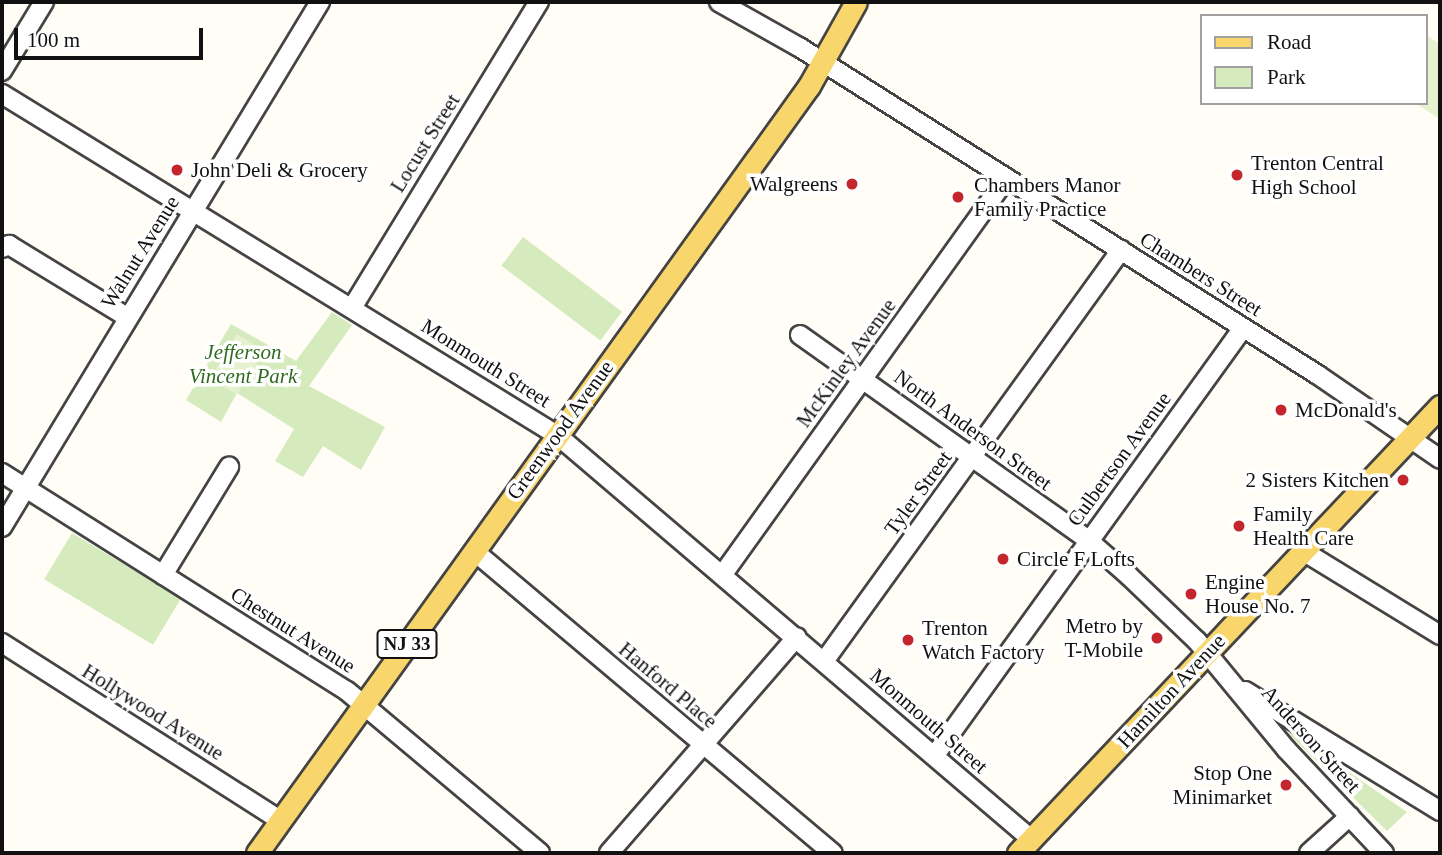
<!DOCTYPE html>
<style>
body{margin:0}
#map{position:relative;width:1442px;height:855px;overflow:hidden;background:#fffdf5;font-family:Georgia,serif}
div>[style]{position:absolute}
.green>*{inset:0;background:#d5ebbd;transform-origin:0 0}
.pitch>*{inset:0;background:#e6f2cf;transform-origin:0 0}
.roads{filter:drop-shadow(2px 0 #444) drop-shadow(-2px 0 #444) drop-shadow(0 2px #444) drop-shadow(0 -2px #444)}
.minor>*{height:18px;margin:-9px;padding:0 9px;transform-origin:9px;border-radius:9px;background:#fff}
.major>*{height:21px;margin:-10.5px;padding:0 10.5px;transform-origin:10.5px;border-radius:10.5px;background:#f9d66b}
.dots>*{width:19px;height:19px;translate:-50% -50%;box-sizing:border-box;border:4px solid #fff;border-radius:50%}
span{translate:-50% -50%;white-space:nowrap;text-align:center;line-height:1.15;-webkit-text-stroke:7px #fff;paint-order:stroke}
.shield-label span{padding:2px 5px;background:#fff;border:2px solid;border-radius:5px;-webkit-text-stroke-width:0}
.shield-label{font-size:19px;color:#111;font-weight:700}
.street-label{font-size:21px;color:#111}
.poi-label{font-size:21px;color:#111}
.left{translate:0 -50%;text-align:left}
.right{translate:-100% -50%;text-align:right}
.park-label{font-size:21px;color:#2f6b1f;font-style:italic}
.frame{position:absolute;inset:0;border:4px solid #111;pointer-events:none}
.legend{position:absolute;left:1200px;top:14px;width:228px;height:91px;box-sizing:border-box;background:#fff;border:2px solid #a0a0a0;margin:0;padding:9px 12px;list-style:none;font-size:21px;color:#111}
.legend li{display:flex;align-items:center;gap:14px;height:35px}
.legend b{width:35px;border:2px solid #a0a0a0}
.scale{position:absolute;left:14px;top:28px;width:189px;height:32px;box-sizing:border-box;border:4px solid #111;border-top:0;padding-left:9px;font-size:21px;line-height:24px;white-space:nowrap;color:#111;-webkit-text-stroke:5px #fff;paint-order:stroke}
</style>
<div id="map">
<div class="green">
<i style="left:523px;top:237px;width:124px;height:36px;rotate:37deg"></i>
<i style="clip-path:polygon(332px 312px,352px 325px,309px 386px,385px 427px,361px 470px,323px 446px,303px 477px,275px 461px,294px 429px,237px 393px,221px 422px,186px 400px,231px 324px,296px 361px)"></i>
<i style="left:72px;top:533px;width:127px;height:54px;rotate:31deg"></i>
<i style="clip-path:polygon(1288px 733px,1292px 733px,1407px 812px,1387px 831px)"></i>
</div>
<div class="pitch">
<i style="clip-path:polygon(1426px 35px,1440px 44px,1440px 119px,1415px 103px,1426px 103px)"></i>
<i style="left:237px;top:334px;width:31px;height:52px;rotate:31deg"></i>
</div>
<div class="roads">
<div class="minor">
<i style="left:719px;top:2px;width:92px;rotate:29.4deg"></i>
<i style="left:799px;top:47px;width:614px;rotate:32.29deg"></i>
<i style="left:1318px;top:375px;width:148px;rotate:34.5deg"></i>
<i style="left:2px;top:71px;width:81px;rotate:-58.7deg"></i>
<i style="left:2px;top:94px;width:651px;rotate:31.57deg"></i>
<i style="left:557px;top:435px;width:623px;rotate:40.44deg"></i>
<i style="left:2px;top:248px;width:8px;rotate:-23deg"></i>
<i style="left:9px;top:245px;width:138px;rotate:31.4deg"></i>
<i style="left:352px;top:308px;width:359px;rotate:-58.6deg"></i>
<i style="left:800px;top:335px;width:354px;rotate:35.4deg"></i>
<i style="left:1088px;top:540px;width:55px;rotate:41.3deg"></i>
<i style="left:1129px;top:576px;width:94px;rotate:43.7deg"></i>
<i style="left:1197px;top:641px;width:140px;rotate:50.5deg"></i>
<i style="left:1286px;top:749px;width:143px;rotate:46.7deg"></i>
<i style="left:2px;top:473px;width:408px;rotate:32.3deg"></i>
<i style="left:347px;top:691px;width:252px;rotate:40deg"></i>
<i style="left:2px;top:527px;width:614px;rotate:-58.8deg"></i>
<i style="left:474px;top:551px;width:469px;rotate:40.1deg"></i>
<i style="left:1303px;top:551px;width:161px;rotate:31.5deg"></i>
<i style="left:723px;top:574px;width:487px;rotate:-54.4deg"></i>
<i style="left:163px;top:575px;width:127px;rotate:-58.6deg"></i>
<i style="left:2px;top:643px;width:330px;rotate:32.5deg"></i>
<i style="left:825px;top:660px;width:506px;rotate:-54.17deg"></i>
<i style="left:1245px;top:691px;width:229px;rotate:31.6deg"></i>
<i style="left:935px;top:755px;width:526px;rotate:-54.2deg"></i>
<i style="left:609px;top:853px;width:286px;rotate:-49deg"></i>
<i style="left:1309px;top:853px;width:55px;rotate:-42.1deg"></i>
</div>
<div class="major">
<i style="left:257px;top:853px;width:945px;rotate:-54.26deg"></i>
<i style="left:809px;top:86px;width:96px;rotate:-60.8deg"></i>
<i style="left:1018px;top:853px;width:615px;rotate:-46.65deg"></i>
</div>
</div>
<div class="dots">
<i style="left:177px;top:170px;background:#c4262e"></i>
<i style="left:1237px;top:175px;background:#c4262e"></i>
<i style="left:852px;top:184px;background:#c4262e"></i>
<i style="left:958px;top:197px;background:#c4262e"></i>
<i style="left:1281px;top:410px;background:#c4262e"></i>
<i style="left:1403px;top:480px;background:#c4262e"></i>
<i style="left:1239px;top:526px;background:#c4262e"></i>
<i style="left:1003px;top:559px;background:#c4262e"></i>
<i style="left:1191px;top:594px;background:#c4262e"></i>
<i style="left:1157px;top:638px;background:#c4262e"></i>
<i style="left:908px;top:640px;background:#c4262e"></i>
<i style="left:1286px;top:785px;background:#c4262e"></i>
</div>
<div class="shield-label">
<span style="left:407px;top:644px">NJ 33</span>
</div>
<div class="street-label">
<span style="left:425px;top:143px;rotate:-58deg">Locust Street</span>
<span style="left:140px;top:252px;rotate:-58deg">Walnut Avenue</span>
<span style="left:1201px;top:274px;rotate:32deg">Chambers Street</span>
<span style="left:486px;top:363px;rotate:32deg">Monmouth Street</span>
<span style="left:846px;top:363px;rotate:-54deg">McKinley Avenue</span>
<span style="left:560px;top:430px;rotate:-54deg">Greenwood Avenue</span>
<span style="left:973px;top:430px;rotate:36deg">North Anderson Street</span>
<span style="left:1119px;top:459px;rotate:-54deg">Culbertson Avenue</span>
<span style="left:918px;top:493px;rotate:-54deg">Tyler Street</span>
<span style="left:293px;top:630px;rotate:32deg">Chestnut Avenue</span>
<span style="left:668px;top:685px;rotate:40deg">Hanford Place</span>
<span style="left:1171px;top:691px;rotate:-47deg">Hamilton Avenue</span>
<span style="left:153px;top:712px;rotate:32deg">Hollywood Avenue</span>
<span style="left:929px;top:721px;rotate:41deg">Monmouth Street</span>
<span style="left:1311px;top:739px;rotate:48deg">Anderson Street</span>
</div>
<div class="poi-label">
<span class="left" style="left:1251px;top:175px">Trenton Central<br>High School</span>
<span class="left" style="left:191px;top:170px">John Deli &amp; Grocery</span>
<span class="right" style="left:838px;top:184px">Walgreens</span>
<span class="left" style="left:974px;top:197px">Chambers Manor<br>Family Practice</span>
<span class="left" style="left:1295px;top:410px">McDonald's</span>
<span class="right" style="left:1389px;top:480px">2 Sisters Kitchen</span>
<span class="left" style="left:1253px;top:526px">Family<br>Health Care</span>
<span class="left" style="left:1017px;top:559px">Circle F Lofts</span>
<span class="left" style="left:1205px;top:594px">Engine<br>House No. 7</span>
<span class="right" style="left:1143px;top:638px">Metro by<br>T-Mobile</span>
<span class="left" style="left:922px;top:640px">Trenton<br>Watch Factory</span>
<span class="right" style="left:1272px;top:785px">Stop One<br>Minimarket</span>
</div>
<div class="park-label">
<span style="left:243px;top:364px">Jefferson<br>Vincent Park</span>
</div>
<div class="frame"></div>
<ul class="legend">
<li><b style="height:9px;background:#f9d66b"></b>Road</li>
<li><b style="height:19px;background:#d5ebbd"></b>Park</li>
</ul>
<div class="scale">100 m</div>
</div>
